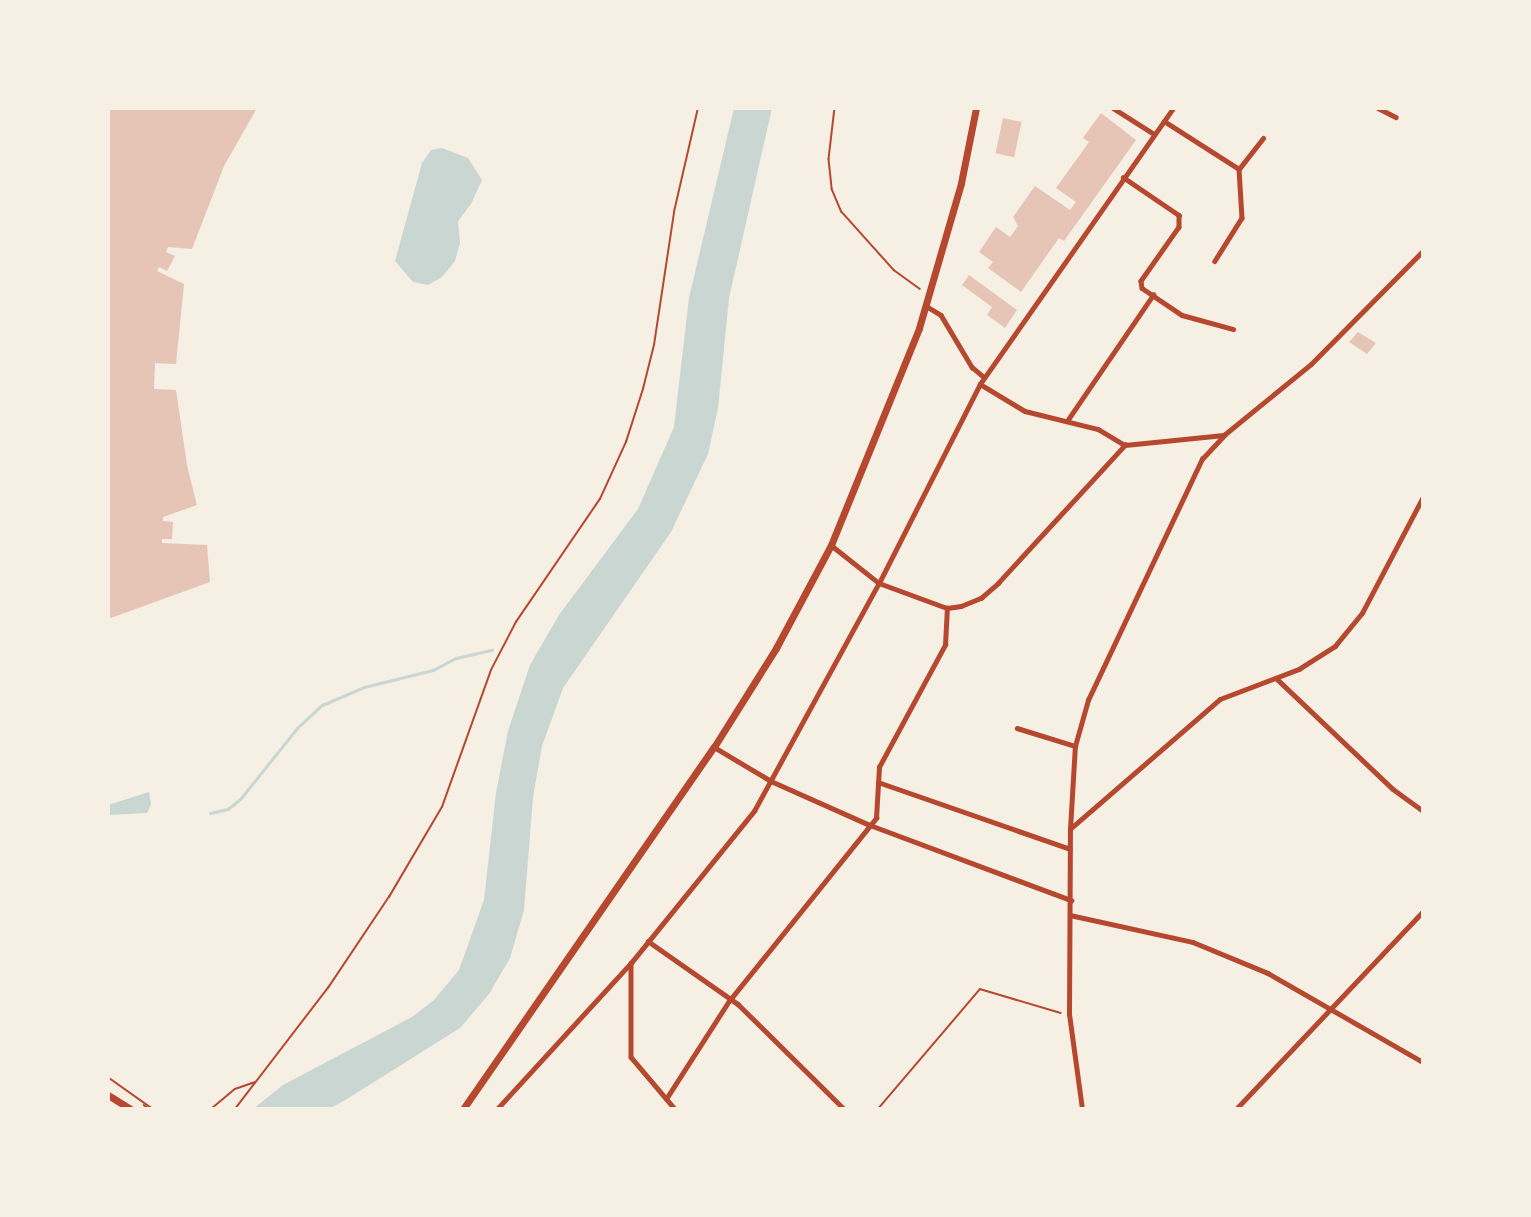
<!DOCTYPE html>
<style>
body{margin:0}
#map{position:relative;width:1531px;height:1217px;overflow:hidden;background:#f6efe4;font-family:Raleway,sans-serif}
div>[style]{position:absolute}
.water>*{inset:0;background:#c9d6d2}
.stream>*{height:3px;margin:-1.5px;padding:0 1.5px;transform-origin:1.5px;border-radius:1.5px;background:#c9d6d2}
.building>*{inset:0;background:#e6c5b7;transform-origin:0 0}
.path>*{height:1.5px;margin:-0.75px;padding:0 0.75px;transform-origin:0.75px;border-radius:0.75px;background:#b5482f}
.minor>*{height:4.5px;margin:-2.25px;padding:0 2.25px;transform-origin:2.25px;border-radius:2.25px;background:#b5482f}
.secondary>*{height:7px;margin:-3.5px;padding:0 3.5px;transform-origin:3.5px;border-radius:3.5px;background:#b5482f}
span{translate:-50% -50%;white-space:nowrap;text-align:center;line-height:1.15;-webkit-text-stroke:4.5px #f6efe4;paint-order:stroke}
.frame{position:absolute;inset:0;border:110px solid #f6efe4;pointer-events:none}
</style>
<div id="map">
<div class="water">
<i style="clip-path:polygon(734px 108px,772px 108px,729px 298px,718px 408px,708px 454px,671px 532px,563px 688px,542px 746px,533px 797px,524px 910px,510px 958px,489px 994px,460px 1028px,347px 1099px,329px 1109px,253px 1109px,283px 1085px,412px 1017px,434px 1000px,459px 970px,484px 900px,496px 793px,508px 731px,530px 665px,559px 615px,638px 509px,674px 427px,689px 298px)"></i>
<i style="clip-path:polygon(442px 148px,468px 158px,482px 180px,471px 204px,458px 221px,460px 243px,455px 261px,442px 277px,428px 285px,413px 282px,395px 261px,422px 163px,431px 150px)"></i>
<i style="clip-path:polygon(149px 792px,151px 804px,147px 813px,108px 815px,108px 805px)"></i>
</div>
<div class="stream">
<i style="left:210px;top:813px;width:18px;rotate:-13deg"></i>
<i style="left:228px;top:809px;width:17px;rotate:-40deg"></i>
<i style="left:241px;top:798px;width:90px;rotate:-51.3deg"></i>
<i style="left:297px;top:728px;width:34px;rotate:-43deg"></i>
<i style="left:322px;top:705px;width:46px;rotate:-23.2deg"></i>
<i style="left:364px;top:687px;width:71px;rotate:-13.8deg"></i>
<i style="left:433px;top:670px;width:26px;rotate:-28deg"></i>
<i style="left:456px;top:658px;width:37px;rotate:-13deg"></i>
</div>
<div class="building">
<i style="clip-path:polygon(108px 108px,257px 108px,224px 166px,192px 249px,168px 247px,166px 252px,175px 256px,167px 271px,159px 267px,157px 271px,184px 284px,176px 364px,155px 363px,154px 389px,176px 390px,187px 465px,197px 505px,163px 517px,163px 521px,173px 522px,172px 539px,162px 539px,162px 543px,207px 545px,210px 582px,108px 619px)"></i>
<i style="clip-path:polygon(1101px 113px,1136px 140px,1064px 241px,1059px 238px,1021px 292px,988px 268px,993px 262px,979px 252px,996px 227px,1010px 237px,1018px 226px,1013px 217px,1035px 186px,1070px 210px,1076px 202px,1056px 188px,1089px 142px,1083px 138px)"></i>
<i style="left:1003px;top:118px;width:19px;height:36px;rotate:12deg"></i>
<i style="clip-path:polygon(969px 275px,1017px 310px,1005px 328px,987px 315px,992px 307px,962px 285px)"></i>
<i style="clip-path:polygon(1358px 332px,1376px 343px,1367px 354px,1349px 342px)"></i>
</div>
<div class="path">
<i style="left:835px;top:108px;width:51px;rotate:96.7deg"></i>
<i style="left:829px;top:159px;width:30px;rotate:84deg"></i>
<i style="left:832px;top:189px;width:25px;rotate:67deg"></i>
<i style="left:842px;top:212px;width:78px;rotate:48.1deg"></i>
<i style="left:894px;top:270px;width:32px;rotate:36deg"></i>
<i style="left:108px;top:1077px;width:55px;rotate:35.4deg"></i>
<i style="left:144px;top:1105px;width:6px;rotate:39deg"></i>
<i style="left:211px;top:1109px;width:31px;rotate:-40deg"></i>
<i style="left:235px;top:1089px;width:21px;rotate:-19deg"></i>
<i style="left:235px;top:1109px;width:153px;rotate:-52.5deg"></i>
<i style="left:328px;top:988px;width:110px;rotate:-56.2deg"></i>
<i style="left:389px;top:897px;width:104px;rotate:-59.5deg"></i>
<i style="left:442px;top:807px;width:145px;rotate:-70.3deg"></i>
<i style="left:491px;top:670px;width:54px;rotate:-62.5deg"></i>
<i style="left:516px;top:622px;width:149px;rotate:-55.7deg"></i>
<i style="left:600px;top:499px;width:63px;rotate:-65.5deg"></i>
<i style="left:626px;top:442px;width:56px;rotate:-72.2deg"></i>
<i style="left:643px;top:389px;width:45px;rotate:-76deg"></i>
<i style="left:654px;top:345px;width:134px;rotate:-81.4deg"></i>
<i style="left:674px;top:212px;width:107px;rotate:-77deg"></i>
<i style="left:878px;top:1109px;width:157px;rotate:-49.6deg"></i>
<i style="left:980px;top:989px;width:84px;rotate:16.5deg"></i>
</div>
<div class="minor">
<i style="left:1113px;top:108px;width:49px;rotate:32.4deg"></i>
<i style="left:1378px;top:108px;width:20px;rotate:27deg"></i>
<i style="left:1164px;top:121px;width:89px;rotate:32.6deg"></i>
<i style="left:1239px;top:169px;width:49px;rotate:86.5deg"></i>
<i style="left:1242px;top:218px;width:51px;rotate:122.1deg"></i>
<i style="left:1239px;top:169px;width:39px;rotate:-52deg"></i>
<i style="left:1123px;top:177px;width:68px;rotate:34.2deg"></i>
<i style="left:1179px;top:215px;width:12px;rotate:90deg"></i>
<i style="left:1179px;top:227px;width:66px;rotate:125.1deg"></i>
<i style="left:1141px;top:281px;width:7px;rotate:82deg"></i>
<i style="left:1142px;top:288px;width:48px;rotate:34deg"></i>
<i style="left:1182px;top:315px;width:53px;rotate:15.4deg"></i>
<i style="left:926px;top:306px;width:17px;rotate:31deg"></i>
<i style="left:941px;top:315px;width:61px;rotate:59.2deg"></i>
<i style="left:972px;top:367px;width:16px;rotate:40deg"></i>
<i style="left:980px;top:384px;width:52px;rotate:31deg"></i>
<i style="left:1025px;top:411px;width:75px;rotate:13.9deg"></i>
<i style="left:1098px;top:429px;width:31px;rotate:31deg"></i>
<i style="left:1125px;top:445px;width:99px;rotate:-5.8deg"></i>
<i style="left:1067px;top:421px;width:153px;rotate:-55.7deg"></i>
<i style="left:831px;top:545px;width:61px;rotate:38.4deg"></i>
<i style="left:879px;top:583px;width:72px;rotate:20.2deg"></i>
<i style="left:947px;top:608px;width:14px;rotate:-8deg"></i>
<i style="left:961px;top:606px;width:22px;rotate:-22deg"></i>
<i style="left:981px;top:598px;width:23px;rotate:-41deg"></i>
<i style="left:998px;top:583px;width:188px;rotate:-47.4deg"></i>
<i style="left:1276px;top:678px;width:161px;rotate:43.5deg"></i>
<i style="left:1393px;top:789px;width:37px;rotate:36deg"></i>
<i style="left:1017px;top:728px;width:61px;rotate:17.2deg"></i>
<i style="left:714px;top:747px;width:66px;rotate:30.8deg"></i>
<i style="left:771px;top:781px;width:108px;rotate:24deg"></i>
<i style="left:870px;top:825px;width:215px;rotate:20.5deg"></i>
<i style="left:878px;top:782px;width:203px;rotate:19.2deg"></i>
<i style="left:1070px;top:829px;width:198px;rotate:-40.9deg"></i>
<i style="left:1220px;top:699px;width:85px;rotate:-20.8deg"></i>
<i style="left:1299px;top:669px;width:43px;rotate:-32.6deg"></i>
<i style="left:1335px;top:646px;width:43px;rotate:-50.7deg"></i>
<i style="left:1362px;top:613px;width:131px;rotate:-62.3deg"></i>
<i style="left:1070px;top:915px;width:126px;rotate:12.4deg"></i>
<i style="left:1193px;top:942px;width:81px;rotate:22.5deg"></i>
<i style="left:1268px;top:973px;width:179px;rotate:29.9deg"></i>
<i style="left:648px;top:941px;width:110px;rotate:35deg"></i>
<i style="left:738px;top:1004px;width:149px;rotate:44.7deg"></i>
<i style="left:631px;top:963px;width:94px;rotate:90deg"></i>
<i style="left:631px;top:1057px;width:68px;rotate:49.8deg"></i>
<i style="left:666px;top:1099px;width:117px;rotate:-57.3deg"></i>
<i style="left:729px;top:1001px;width:235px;rotate:-51.2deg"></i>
<i style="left:876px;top:818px;width:51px;rotate:-86.6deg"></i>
<i style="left:879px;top:767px;width:139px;rotate:-61.6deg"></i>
<i style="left:945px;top:645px;width:37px;rotate:-87deg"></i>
<i style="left:497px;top:1109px;width:198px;rotate:-47.5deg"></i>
<i style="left:631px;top:963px;width:196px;rotate:-51deg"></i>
<i style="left:754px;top:811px;width:260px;rotate:-61.3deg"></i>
<i style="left:879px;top:583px;width:223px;rotate:-63.1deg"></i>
<i style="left:980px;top:384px;width:337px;rotate:-55deg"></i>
<i style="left:1082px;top:1109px;width:96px;rotate:-97.8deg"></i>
<i style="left:1069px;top:1014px;width:185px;rotate:-89.7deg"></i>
<i style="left:1070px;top:829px;width:83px;rotate:-86.6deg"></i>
<i style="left:1075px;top:746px;width:48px;rotate:-74.2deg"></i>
<i style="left:1088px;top:700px;width:267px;rotate:-64.7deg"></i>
<i style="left:1202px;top:459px;width:33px;rotate:-47deg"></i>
<i style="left:1224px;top:435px;width:112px;rotate:-39.2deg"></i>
<i style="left:1311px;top:364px;width:159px;rotate:-45.3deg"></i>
<i style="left:1236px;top:1109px;width:272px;rotate:-46.6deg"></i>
</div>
<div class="secondary">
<i style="left:108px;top:1095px;width:26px;rotate:32deg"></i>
<i style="left:463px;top:1109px;width:441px;rotate:-55.3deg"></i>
<i style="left:714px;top:747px;width:117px;rotate:-57.9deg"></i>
<i style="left:776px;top:648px;width:117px;rotate:-61.9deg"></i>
<i style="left:831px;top:545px;width:234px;rotate:-67.9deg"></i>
<i style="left:919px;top:328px;width:151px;rotate:-73.8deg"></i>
<i style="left:961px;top:183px;width:76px;rotate:-78.7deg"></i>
</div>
<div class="frame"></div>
</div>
